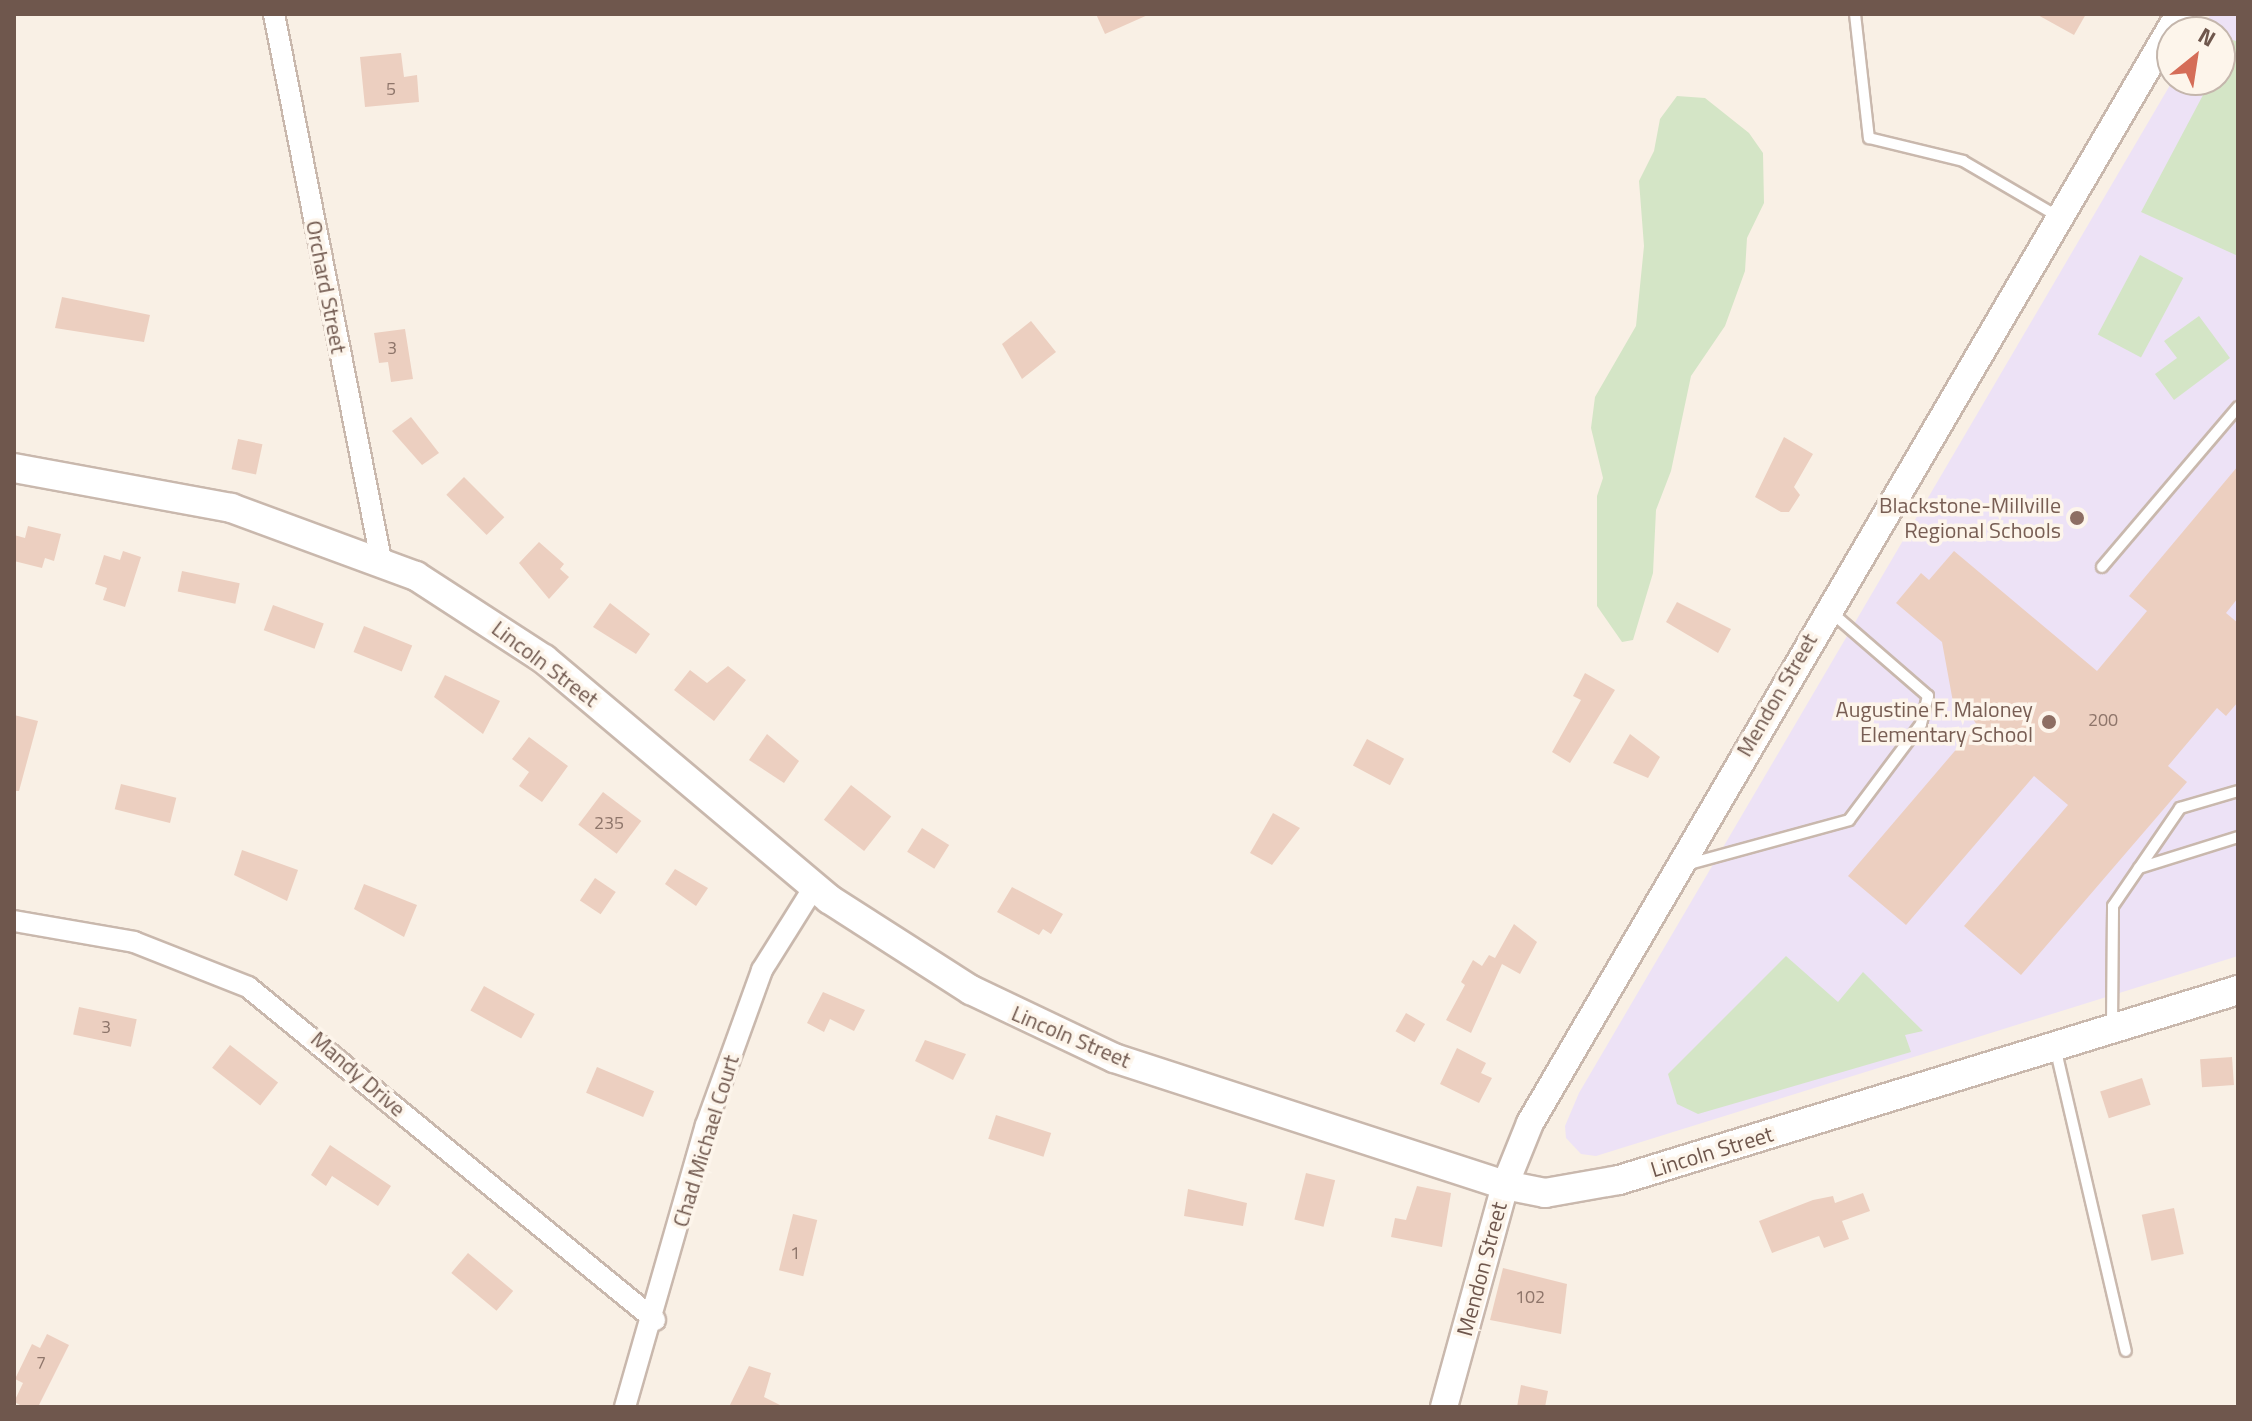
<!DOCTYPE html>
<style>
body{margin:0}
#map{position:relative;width:2252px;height:1421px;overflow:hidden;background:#f9f0e5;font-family:"Titillium Web",sans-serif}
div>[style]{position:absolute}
.education>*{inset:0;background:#ede2f6}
.green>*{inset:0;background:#d4e5c6;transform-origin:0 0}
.building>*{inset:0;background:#eccfc0;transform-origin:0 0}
.roads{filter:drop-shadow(2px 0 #c9b8ad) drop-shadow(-2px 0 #c9b8ad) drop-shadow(0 2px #c9b8ad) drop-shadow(0 -2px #c9b8ad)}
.service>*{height:10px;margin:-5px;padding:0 5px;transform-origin:5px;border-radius:5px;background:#fff}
.minor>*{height:20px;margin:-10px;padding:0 10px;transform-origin:10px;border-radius:10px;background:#fff}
.tertiary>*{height:26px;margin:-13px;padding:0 13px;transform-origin:13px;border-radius:13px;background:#fff}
.secondary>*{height:28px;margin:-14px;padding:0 14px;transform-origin:14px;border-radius:14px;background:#fff}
.dots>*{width:22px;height:22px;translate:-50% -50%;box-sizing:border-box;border:4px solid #fdf5eb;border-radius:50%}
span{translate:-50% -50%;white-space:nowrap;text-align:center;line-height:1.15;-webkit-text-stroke:7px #fdf5eb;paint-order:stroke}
.number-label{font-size:18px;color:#8e756a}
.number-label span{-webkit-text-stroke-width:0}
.street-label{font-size:22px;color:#6f574d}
.education-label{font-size:22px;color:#785e54}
.right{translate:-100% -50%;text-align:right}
.frame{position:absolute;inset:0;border:16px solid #6f574d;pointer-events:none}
.north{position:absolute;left:2156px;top:16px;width:80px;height:80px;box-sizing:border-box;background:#fdf5eb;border:2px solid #c4b6ac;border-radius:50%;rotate:30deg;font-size:22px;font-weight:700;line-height:32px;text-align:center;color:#6f574d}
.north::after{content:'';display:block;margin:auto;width:28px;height:36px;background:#d56d58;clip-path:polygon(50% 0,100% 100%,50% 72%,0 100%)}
</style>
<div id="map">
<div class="education">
<i style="clip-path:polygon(2211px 14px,2238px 14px,2238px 956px,1596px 1156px,1581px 1154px,1566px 1138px,1565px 1126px,1579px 1093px,2173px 80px,2220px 80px,2220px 32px,2201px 32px)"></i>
</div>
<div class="green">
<i style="clip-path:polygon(2233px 40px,2238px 42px,2238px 256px,2141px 212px,2211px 80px,2220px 80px,2220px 63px)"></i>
<i style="clip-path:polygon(1677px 96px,1705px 98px,1749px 133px,1763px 153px,1764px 203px,1747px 238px,1745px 271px,1725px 326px,1691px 376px,1671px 471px,1656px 510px,1653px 573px,1633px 640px,1622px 642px,1597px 606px,1597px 496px,1603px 478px,1591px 428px,1595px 397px,1636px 326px,1644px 246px,1639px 181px,1654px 151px,1660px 119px)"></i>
<i style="left:2140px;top:255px;width:49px;height:90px;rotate:28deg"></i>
<i style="clip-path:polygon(2199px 316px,2230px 358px,2174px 400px,2155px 374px,2177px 358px,2164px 341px)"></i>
<i style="clip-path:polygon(1786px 956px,1838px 1002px,1863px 972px,1923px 1031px,1905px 1035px,1911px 1052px,1698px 1114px,1677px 1104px,1668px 1074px)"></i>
</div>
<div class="building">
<i style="clip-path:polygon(1096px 14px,1150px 14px,1105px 34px)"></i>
<i style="clip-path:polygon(2036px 14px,2086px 14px,2074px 35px)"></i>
<i style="clip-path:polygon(401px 53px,404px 77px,417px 75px,419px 102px,365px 107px,360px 57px)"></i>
<i style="clip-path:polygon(62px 297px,150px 315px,144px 342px,55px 328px)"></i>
<i style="clip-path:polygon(1031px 321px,1056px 352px,1022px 379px,1002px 344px)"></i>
<i style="clip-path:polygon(405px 329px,413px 379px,391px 382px,388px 362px,379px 363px,374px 333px)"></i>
<i style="clip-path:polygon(411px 417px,439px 453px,422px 465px,392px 431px)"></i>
<i style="clip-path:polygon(1784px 437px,1813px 454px,1794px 487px,1800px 495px,1789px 512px,1781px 512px,1755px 497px)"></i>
<i style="left:238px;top:439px;width:25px;height:31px;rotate:12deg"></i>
<i style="clip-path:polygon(2238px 466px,2238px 598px,2226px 613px,2238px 623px,2238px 702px,2226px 716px,2217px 708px,2168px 766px,2187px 782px,2021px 975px,1964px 926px,2068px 805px,2034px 776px,1906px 925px,1848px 876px,1977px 725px,1960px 700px,1953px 702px,1942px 642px,1896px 603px,1921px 573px,1929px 580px,1954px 551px,2097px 671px,2147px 611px,2129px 596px)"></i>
<i style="left:464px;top:477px;width:57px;height:25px;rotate:45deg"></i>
<i style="clip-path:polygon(28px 526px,61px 534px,54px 561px,45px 558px,42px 568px,14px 561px,14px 535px,25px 538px)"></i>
<i style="clip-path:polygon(539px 542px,564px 564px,560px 569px,569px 577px,549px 599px,519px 563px)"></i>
<i style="clip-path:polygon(123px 551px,141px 557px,125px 607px,103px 600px,107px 588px,95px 584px,104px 555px,120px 560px)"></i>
<i style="left:182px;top:571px;width:59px;height:21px;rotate:12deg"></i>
<i style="clip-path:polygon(1677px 602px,1731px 629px,1718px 653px,1666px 622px)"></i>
<i style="clip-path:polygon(610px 603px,650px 634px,636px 654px,593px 627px)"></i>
<i style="left:273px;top:605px;width:54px;height:27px;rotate:20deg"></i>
<i style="left:364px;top:626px;width:52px;height:28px;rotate:22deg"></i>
<i style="clip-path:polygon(728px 666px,746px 680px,714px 721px,674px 690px,690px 670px,707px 683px)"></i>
<i style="clip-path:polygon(1585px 673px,1615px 690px,1570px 763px,1552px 752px,1581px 700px,1573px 696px)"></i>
<i style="clip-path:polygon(445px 675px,500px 701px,483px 734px,434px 697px)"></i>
<i style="clip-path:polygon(14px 715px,38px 721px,19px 791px,14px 791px)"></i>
<i style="clip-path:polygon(767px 734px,799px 761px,784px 783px,749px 760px)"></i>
<i style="clip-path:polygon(1630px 734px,1660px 757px,1648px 778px,1613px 763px)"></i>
<i style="clip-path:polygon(529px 737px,568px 766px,542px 802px,519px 786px,529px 772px,512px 759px)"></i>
<i style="left:1367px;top:739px;width:42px;height:30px;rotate:28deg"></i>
<i style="left:121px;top:784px;width:57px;height:26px;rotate:14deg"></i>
<i style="left:851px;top:785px;width:51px;height:44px;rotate:38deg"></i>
<i style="left:603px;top:792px;width:48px;height:41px;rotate:37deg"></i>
<i style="clip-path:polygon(1273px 813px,1300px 828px,1272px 865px,1250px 853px)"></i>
<i style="left:922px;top:828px;width:32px;height:28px;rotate:32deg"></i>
<i style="clip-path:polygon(242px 850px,298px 870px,287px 901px,234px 875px)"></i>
<i style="clip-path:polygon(675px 869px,708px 888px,696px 906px,665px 884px)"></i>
<i style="left:595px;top:878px;width:25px;height:27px;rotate:34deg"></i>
<i style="clip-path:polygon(364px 884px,417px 905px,404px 937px,354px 909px)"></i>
<i style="clip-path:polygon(1012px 887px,1063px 914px,1051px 934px,1043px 929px,1039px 935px,997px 912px)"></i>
<i style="clip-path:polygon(1514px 924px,1537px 942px,1520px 974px,1502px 964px,1471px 1033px,1446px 1020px,1465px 985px,1461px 982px,1473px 960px,1482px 966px,1489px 955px,1495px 958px)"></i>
<i style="left:484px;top:986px;width:58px;height:28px;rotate:29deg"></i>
<i style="clip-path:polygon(823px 992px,865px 1010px,854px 1031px,830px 1019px,824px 1032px,807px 1023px)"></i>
<i style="left:79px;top:1007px;width:59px;height:28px;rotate:12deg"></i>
<i style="left:1406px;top:1013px;width:22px;height:21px;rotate:30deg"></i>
<i style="clip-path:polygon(925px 1040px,966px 1054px,953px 1080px,915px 1061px)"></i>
<i style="left:230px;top:1045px;width:61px;height:29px;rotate:38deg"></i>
<i style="clip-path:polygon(1457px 1048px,1486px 1063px,1481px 1073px,1492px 1078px,1479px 1103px,1440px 1084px)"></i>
<i style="left:2232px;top:1057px;width:28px;height:32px;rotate:86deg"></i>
<i style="left:597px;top:1067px;width:62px;height:28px;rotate:23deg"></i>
<i style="left:2142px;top:1078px;width:28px;height:44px;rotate:72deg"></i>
<i style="left:996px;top:1115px;width:58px;height:25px;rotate:18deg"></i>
<i style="clip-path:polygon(330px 1145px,391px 1186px,378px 1206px,332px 1176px,326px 1186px,311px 1175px)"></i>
<i style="left:1306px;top:1173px;width:30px;height:48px;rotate:14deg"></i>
<i style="clip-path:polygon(1417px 1186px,1451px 1193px,1442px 1247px,1391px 1237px,1395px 1218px,1406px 1220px)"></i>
<i style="clip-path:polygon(1188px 1189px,1247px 1203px,1243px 1226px,1184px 1216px)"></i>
<i style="clip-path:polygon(1863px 1193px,1870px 1211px,1842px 1221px,1849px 1239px,1824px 1248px,1819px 1236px,1772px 1253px,1759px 1221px,1813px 1200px,1833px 1196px,1835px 1203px)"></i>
<i style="left:2174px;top:1208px;width:47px;height:33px;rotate:78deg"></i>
<i style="left:793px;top:1214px;width:25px;height:58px;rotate:14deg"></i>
<i style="left:468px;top:1253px;width:59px;height:26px;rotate:40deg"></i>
<i style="clip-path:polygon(1503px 1268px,1567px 1284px,1561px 1334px,1490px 1320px)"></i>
<i style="clip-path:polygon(47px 1334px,69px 1345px,38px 1407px,24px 1407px,14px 1402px,23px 1383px,15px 1379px,32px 1344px,40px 1348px)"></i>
<i style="clip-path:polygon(749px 1366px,771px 1373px,764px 1397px,784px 1407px,729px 1407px)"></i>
<i style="clip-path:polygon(1521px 1385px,1548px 1391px,1545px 1407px,1517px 1407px)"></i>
</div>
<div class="roads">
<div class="service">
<i style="left:1855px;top:14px;width:125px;rotate:83.6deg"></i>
<i style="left:1869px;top:138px;width:97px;rotate:13.7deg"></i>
<i style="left:1963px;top:161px;width:111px;rotate:30.3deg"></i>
<i style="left:2102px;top:567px;width:210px;rotate:-49.6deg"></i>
<i style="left:1685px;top:865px;width:170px;rotate:-15.3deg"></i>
<i style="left:1849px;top:820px;width:120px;rotate:-53.1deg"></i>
<i style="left:1921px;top:724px;width:29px;rotate:-76deg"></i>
<i style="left:1928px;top:696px;width:130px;rotate:-139.1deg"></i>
<i style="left:2139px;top:868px;width:104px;rotate:-17.4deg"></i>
<i style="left:2112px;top:1024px;width:118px;rotate:-89.5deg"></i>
<i style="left:2113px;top:906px;width:119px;rotate:-55.6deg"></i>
<i style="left:2180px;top:808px;width:60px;rotate:-16.3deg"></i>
<i style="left:2055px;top:1047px;width:312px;rotate:76.9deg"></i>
</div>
<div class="minor">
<i style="left:274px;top:14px;width:556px;rotate:78.91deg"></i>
<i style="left:14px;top:921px;width:122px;rotate:9.9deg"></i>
<i style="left:134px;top:942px;width:123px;rotate:21.5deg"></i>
<i style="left:248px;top:987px;width:526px;rotate:39.29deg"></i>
<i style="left:625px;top:1407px;width:293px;rotate:-74deg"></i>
<i style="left:706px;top:1125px;width:165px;rotate:-70.1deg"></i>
<i style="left:762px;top:970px;width:98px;rotate:-57.9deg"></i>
</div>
<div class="tertiary">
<i style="left:1444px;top:1407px;width:230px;rotate:-74.6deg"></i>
<i style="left:1505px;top:1185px;width:67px;rotate:-68deg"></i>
<i style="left:1530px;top:1123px;width:1285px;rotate:-59.66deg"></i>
</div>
<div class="secondary">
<i style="left:14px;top:468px;width:221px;rotate:10.4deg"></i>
<i style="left:231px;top:508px;width:197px;rotate:20.2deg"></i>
<i style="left:416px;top:576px;width:153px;rotate:33deg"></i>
<i style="left:544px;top:659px;width:373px;rotate:40.1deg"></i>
<i style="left:829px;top:899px;width:169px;rotate:32.7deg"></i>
<i style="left:971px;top:990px;width:158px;rotate:25.4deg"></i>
<i style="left:1114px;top:1058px;width:411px;rotate:18deg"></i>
<i style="left:1505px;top:1185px;width:41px;rotate:11.3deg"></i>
<i style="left:1545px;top:1193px;width:75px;rotate:-10deg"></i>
<i style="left:1619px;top:1180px;width:648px;rotate:-17.06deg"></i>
</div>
</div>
<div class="dots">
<i style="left:2077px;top:518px;background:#8d6e63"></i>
<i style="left:2049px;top:722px;background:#8d6e63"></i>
</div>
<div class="number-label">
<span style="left:391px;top:89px">5</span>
<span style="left:392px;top:348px">3</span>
<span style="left:2103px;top:720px">200</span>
<span style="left:609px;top:823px">235</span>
<span style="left:106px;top:1027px">3</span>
<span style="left:795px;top:1253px">1</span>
<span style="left:1530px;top:1297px">102</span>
<span style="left:41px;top:1363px">7</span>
</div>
<div class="street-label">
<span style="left:326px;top:287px;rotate:79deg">Orchard Street</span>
<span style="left:545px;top:664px;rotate:37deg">Lincoln Street</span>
<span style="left:1777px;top:695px;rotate:-60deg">Mendon Street</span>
<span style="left:1071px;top:1037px;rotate:23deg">Lincoln Street</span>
<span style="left:358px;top:1074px;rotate:41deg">Mandy Drive</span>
<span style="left:706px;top:1141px;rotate:-73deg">Chad Michael Court</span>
<span style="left:1712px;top:1152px;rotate:-17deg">Lincoln Street</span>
<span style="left:1482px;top:1269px;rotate:-75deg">Mendon Street</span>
</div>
<div class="education-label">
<span class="right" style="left:2061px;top:518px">Blackstone-Millville<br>Regional Schools</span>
<span class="right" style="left:2033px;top:722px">Augustine F. Maloney<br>Elementary School</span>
</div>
<div class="frame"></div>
<div class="north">N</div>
</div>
